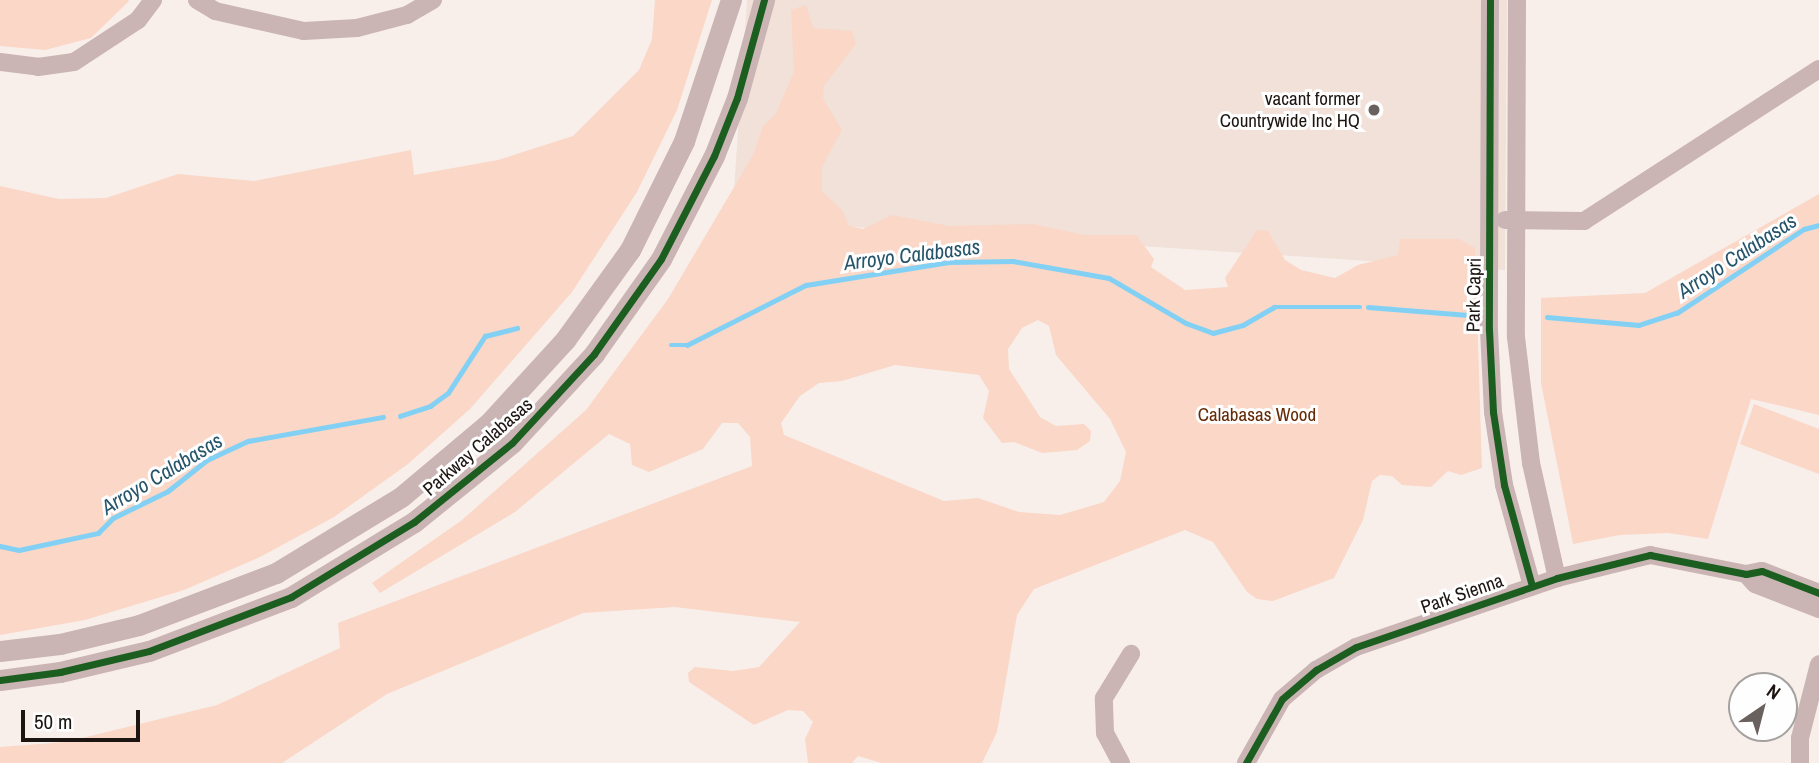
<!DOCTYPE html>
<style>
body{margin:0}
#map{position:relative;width:1819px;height:763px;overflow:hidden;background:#f8efeb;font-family:"Archivo Narrow",sans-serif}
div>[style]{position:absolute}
.built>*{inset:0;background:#f1e1d9}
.green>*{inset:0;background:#fad7c7}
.stream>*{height:4.5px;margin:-2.25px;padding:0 2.25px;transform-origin:2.25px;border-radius:2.25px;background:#82d1f5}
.minor>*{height:18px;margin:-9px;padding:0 9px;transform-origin:9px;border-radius:9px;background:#cab4b4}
.tertiary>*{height:21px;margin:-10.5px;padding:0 10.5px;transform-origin:10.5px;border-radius:10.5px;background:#cab4b4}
.cycleway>*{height:7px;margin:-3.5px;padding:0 3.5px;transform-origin:3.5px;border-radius:3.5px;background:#1b5e20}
.dots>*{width:19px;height:19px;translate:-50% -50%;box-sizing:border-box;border:4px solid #fefefe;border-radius:50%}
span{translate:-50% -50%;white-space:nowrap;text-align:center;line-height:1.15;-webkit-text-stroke:6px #fefefe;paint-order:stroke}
.poi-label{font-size:19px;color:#1c1511}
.right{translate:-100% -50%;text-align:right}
.street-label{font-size:19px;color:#1c1511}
.park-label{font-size:19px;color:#642a05}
.water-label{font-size:21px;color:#25546b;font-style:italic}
.north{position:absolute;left:1728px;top:672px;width:70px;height:70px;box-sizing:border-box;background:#fefefe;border:2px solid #a4a19f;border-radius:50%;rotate:35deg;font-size:19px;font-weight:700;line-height:28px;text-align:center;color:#1c1511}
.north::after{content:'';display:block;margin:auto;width:24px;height:32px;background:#69615d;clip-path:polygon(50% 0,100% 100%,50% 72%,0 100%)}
.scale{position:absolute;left:21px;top:710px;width:119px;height:32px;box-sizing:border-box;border:4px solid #1c1511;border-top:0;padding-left:9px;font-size:21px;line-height:24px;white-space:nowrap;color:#1c1511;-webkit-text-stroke:5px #fefefe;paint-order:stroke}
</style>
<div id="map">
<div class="built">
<i style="clip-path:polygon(747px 0,1507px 0,1505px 270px,732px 219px)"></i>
</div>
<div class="green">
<i style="clip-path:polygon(0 0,128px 0,129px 1px,91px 38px,45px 50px,0 46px)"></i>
<i style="clip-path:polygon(655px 0,712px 0,677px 110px,637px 192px,572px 292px,470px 409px,408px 464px,334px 517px,260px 557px,184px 590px,85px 620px,0 635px,0 186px,59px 199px,106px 198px,178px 174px,254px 181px,411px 150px,414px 175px,498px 160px,573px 136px,639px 70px,652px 39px)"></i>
<i style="clip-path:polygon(evenodd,806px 5px,813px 28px,852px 31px,856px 44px,824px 86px,823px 98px,842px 130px,822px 167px,822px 191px,842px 210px,849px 226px,863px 229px,892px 215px,949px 226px,1033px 224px,1085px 235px,1136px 235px,1154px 259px,1151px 267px,1185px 290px,1228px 287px,1225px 278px,1257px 230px,1268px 231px,1285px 260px,1301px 270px,1335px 278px,1358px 265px,1398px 255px,1400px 239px,1459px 239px,1475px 248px,1482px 468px,1461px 475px,1448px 471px,1431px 487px,1402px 485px,1392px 476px,1380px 475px,1372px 481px,1363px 520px,1334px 578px,1273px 601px,1257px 599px,1247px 592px,1213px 542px,1185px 530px,1034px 589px,1017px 615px,997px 732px,982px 763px,882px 763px,858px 756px,852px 763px,808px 763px,805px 739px,813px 722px,803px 711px,788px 710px,754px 725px,689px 682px,688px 673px,695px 667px,733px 671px,759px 667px,800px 622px,675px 607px,583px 613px,387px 694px,282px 763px,0 763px,0 747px,66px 742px,217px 705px,340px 648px,338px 623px,752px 466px,750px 437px,738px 423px,722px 423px,703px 449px,649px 472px,632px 465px,630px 444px,609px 434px,515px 512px,380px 593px,372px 583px,462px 520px,586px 410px,668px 299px,753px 155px,763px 126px,775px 115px,794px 72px,791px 10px,806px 5px,1038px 320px,1049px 326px,1056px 355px,1110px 419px,1126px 452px,1120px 481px,1104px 502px,1060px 515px,1019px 512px,978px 498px,944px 501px,784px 435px,781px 423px,800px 396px,819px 383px,842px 381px,895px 365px,979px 375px,989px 391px,983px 418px,1002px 443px,1014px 442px,1042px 453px,1077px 450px,1090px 441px,1091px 431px,1084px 424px,1056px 426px,1040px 417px,1009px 369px,1008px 349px,1022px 328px,1038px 320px)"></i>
<i style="clip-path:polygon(1819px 194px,1819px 415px,1751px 399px,1708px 539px,1668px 533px,1620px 535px,1573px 544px,1541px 383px,1541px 298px,1645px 293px)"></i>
<i style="clip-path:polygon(1754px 404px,1819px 429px,1819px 474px,1740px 444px)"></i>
</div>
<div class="stream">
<i style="left:1368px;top:307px;width:100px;rotate:4.6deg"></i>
<i style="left:1547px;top:317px;width:92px;rotate:5deg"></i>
<i style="left:1639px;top:325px;width:40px;rotate:-18deg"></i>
<i style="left:1677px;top:313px;width:152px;rotate:-33.5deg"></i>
<i style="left:1804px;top:229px;width:16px;rotate:-15deg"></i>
<i style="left:671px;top:345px;width:16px"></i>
<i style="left:687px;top:345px;width:133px;rotate:-26.8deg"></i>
<i style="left:806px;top:285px;width:146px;rotate:-9.1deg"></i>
<i style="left:950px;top:262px;width:63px;rotate:-0.9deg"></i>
<i style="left:1013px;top:261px;width:97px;rotate:10deg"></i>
<i style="left:1109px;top:278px;width:89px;rotate:30.3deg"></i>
<i style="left:1186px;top:323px;width:29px;rotate:20deg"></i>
<i style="left:1213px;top:333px;width:31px;rotate:-15deg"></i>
<i style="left:1243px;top:325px;width:36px;rotate:-30deg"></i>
<i style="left:1274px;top:307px;width:86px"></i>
<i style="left:400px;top:416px;width:32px;rotate:-18deg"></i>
<i style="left:430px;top:406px;width:22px;rotate:-36deg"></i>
<i style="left:448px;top:393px;width:68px;rotate:-57deg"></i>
<i style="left:485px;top:336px;width:33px;rotate:-14deg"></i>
<i style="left:0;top:546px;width:19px;rotate:12deg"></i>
<i style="left:19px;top:550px;width:81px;rotate:-12.1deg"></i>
<i style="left:98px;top:533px;width:21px;rotate:-45deg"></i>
<i style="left:113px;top:518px;width:61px;rotate:-26.1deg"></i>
<i style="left:168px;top:491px;width:50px;rotate:-38.5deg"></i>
<i style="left:207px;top:460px;width:45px;rotate:-24.9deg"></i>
<i style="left:248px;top:441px;width:137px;rotate:-10.1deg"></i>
</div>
<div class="minor">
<i style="left:197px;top:0;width:21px;rotate:31deg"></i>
<i style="left:215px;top:11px;width:91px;rotate:12.7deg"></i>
<i style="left:304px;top:31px;width:53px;rotate:-3.2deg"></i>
<i style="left:357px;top:28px;width:52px;rotate:-14.6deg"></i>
<i style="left:407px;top:15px;width:30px;rotate:-30deg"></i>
<i style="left:1490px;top:0;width:330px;rotate:90.2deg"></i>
<i style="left:1489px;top:330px;width:82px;rotate:87.2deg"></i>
<i style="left:1493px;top:412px;width:74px;rotate:81.4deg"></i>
<i style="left:1504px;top:485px;width:105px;rotate:74.5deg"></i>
<i style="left:1517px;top:0;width:337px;rotate:90.2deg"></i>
<i style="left:1516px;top:337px;width:127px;rotate:83.2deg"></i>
<i style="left:1531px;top:463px;width:118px;rotate:77.3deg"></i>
<i style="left:0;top:62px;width:38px;rotate:7deg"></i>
<i style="left:38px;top:67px;width:36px;rotate:-8deg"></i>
<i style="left:74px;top:62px;width:77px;rotate:-33.3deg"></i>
<i style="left:138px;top:20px;width:25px;rotate:-53deg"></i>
<i style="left:1505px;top:220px;width:79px;rotate:0.7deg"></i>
<i style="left:1584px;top:221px;width:280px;rotate:-32.9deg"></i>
<i style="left:1746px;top:574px;width:13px;rotate:48deg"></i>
<i style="left:1755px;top:584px;width:69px;rotate:21.3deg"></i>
<i style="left:1121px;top:763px;width:34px;rotate:-118deg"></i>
<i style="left:1105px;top:733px;width:35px;rotate:-92deg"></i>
<i style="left:1104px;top:698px;width:52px;rotate:-58.5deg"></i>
<i style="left:1246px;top:763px;width:73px;rotate:-60.6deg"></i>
<i style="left:1282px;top:699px;width:45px;rotate:-40.5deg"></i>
<i style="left:1316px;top:670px;width:46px;rotate:-29.9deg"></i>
<i style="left:1356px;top:647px;width:213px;rotate:-18.9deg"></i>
<i style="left:1557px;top:578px;width:96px;rotate:-13.9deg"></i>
<i style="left:1650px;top:555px;width:98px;rotate:11.2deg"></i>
<i style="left:1746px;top:574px;width:16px;rotate:-11deg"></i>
<i style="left:1762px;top:571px;width:61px;rotate:21.1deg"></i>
<i style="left:1800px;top:763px;width:25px;rotate:-90deg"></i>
<i style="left:1800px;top:738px;width:76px;rotate:-75.6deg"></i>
</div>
<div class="tertiary">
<i style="left:0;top:651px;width:60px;rotate:-6.7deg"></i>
<i style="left:60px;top:644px;width:81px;rotate:-13.5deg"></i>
<i style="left:139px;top:625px;width:147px;rotate:-20.8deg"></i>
<i style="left:276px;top:573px;width:146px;rotate:-31.3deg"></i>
<i style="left:401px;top:497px;width:115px;rotate:-40.1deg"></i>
<i style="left:489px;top:423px;width:113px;rotate:-47.5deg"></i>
<i style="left:565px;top:340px;width:111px;rotate:-54.2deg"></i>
<i style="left:630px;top:250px;width:122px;rotate:-63.6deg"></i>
<i style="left:684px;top:141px;width:149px;rotate:-71.6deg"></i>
<i style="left:0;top:680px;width:61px;rotate:-7.6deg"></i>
<i style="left:60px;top:672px;width:91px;rotate:-13.3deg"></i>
<i style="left:149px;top:651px;width:152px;rotate:-20.8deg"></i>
<i style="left:291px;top:597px;width:144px;rotate:-31.4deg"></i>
<i style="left:414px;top:522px;width:126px;rotate:-38.9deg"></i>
<i style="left:512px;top:443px;width:121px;rotate:-47.3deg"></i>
<i style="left:594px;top:354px;width:116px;rotate:-54.8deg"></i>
<i style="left:661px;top:259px;width:116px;rotate:-62.8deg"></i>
<i style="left:714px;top:156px;width:62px;rotate:-68.4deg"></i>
<i style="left:737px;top:98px;width:102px;rotate:-74.6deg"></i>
</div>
<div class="cycleway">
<i style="left:1490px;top:0;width:330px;rotate:90.2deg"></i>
<i style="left:1489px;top:330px;width:82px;rotate:87.2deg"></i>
<i style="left:1493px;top:412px;width:74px;rotate:81.4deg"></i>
<i style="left:1504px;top:485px;width:105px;rotate:74.5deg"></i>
<i style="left:0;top:680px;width:61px;rotate:-7.6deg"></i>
<i style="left:60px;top:672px;width:91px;rotate:-13.3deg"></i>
<i style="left:149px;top:651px;width:152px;rotate:-20.8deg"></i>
<i style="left:291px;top:597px;width:144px;rotate:-31.4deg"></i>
<i style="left:414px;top:522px;width:126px;rotate:-38.9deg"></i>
<i style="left:512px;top:443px;width:121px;rotate:-47.3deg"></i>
<i style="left:594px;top:354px;width:116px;rotate:-54.8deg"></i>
<i style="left:661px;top:259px;width:116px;rotate:-62.8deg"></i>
<i style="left:714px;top:156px;width:62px;rotate:-68.4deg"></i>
<i style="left:737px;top:98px;width:102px;rotate:-74.6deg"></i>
<i style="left:1246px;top:763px;width:73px;rotate:-60.6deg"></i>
<i style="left:1282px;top:699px;width:45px;rotate:-40.5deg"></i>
<i style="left:1316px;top:670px;width:46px;rotate:-29.9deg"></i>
<i style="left:1356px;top:647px;width:213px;rotate:-18.9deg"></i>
<i style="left:1557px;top:578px;width:96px;rotate:-13.9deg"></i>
<i style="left:1650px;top:555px;width:98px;rotate:11.2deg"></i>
<i style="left:1746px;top:574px;width:16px;rotate:-11deg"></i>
<i style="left:1762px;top:571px;width:61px;rotate:21.1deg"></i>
</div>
<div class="dots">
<i style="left:1374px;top:110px;background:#69615d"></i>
</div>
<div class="poi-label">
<span class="right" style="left:1360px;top:110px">vacant former<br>Countrywide Inc HQ</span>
</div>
<div class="street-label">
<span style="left:1474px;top:295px;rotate:-89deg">Park Capri</span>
<span style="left:478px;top:447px;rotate:-41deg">Parkway Calabasas</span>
<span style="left:1462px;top:594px;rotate:-19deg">Park Sienna</span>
</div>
<div class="park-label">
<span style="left:1257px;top:415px">Calabasas Wood</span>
</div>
<div class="water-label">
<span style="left:912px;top:255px;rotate:-7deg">Arroyo Calabasas</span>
<span style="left:1737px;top:256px;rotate:-33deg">Arroyo Calabasas</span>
<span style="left:162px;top:474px;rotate:-31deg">Arroyo Calabasas</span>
</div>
<div class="north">N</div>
<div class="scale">50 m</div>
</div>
